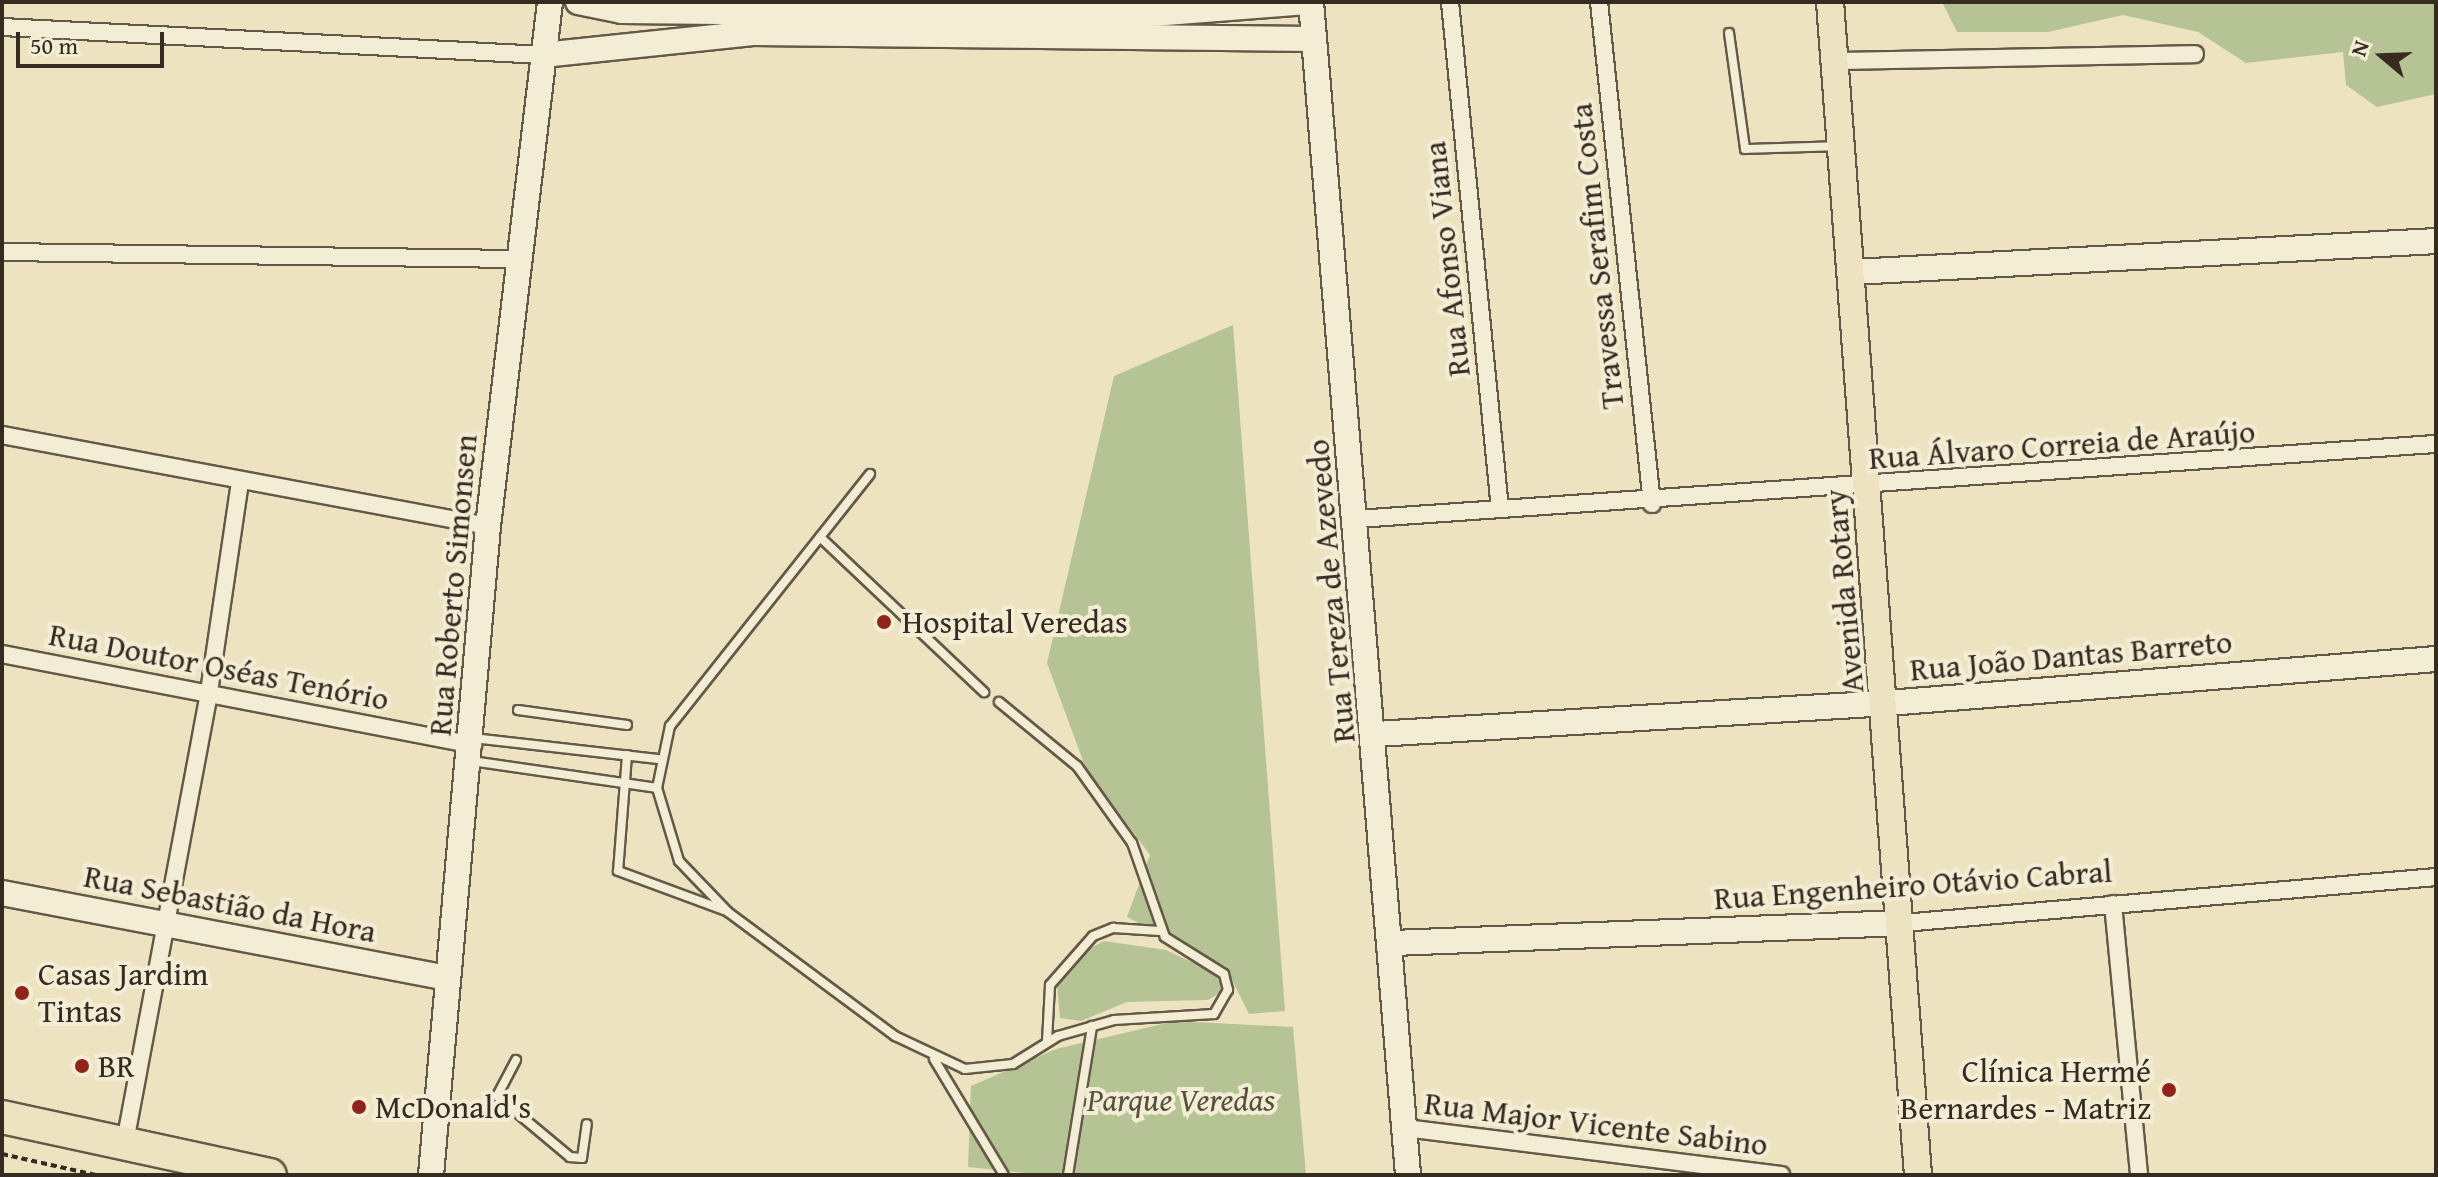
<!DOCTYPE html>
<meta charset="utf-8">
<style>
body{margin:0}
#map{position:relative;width:2438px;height:1177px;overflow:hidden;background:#eee3c0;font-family:"Gentium Book Plus",serif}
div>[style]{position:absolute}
.green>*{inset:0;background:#b6c495}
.path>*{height:4px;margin-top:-2px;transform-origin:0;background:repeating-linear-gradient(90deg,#362b20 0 6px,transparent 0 10px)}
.roads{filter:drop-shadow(2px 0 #645948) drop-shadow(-2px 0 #645948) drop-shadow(0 2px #645948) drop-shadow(0 -2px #645948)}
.lane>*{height:8px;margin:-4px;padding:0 4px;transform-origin:4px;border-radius:4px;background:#f4edd6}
.street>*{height:16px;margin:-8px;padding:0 8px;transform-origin:8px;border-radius:8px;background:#f4edd6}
.secondary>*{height:24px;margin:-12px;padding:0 12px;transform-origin:12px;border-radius:12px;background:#f4edd6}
.primary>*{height:26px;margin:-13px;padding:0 13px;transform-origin:13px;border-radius:13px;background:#eee3c0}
.highway>*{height:32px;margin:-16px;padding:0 16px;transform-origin:16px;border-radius:16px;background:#eee3c0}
.dots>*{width:22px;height:22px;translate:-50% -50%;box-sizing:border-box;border:4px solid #f4edd6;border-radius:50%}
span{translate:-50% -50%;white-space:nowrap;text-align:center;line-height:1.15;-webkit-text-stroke:8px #f4edd6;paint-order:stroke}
.street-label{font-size:32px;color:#362b20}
.poi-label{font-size:32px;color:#362b20}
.left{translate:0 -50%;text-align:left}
.right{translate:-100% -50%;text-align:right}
.park-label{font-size:32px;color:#56513d;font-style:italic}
.frame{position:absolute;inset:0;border:4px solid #362b20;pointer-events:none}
.north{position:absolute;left:2342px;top:16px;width:80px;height:80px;-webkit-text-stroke:6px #f4edd6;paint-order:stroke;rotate:289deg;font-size:22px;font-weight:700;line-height:32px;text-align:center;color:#362b20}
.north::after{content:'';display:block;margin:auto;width:28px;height:36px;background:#362b20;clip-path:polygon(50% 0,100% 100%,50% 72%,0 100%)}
.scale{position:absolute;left:16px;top:32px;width:148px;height:36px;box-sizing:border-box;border:4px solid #362b20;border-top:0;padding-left:10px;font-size:24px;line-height:28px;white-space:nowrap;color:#362b20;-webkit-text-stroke:6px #f4edd6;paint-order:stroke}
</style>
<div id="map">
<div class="green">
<i style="clip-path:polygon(1942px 2px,2436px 2px,2436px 94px,2377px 107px,2346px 85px,2343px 52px,2246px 63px,2198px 32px,2123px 15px,2048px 32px,1957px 32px)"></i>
<i style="clip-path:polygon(1233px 325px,1285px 1011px,1249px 1014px,1225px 966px,1127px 917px,1150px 855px,1086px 769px,1047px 663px,1114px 376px)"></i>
<i style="clip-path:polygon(1104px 941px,1166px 950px,1213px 972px,1225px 990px,1208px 1000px,1127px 1002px,1081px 1021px,1060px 1018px,1057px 984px,1080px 954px)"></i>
<i style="clip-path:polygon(1175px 1021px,1293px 1027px,1306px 1175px,1044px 1175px,968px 1167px,971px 1086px,1056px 1049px)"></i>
</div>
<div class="path">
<i style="left:2px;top:1154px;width:96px;rotate:12.6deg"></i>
</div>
<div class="roads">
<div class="lane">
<i style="left:1729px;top:33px;width:117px;rotate:82.1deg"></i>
<i style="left:1745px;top:149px;width:93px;rotate:-1.8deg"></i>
<i style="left:870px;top:474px;width:322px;rotate:128.4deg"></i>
<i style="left:670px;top:726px;width:63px;rotate:101.8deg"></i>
<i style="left:657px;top:788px;width:76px;rotate:73.2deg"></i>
<i style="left:679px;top:861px;width:71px;rotate:46.1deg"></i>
<i style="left:728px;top:912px;width:208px;rotate:36.6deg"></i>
<i style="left:895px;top:1036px;width:77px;rotate:25.2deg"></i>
<i style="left:965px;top:1069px;width:48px;rotate:-5.9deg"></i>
<i style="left:1013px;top:1064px;width:53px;rotate:-31.9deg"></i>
<i style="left:1058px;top:1036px;width:58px;rotate:-15.9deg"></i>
<i style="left:1114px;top:1020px;width:100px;rotate:-3.4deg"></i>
<i style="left:1214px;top:1014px;width:28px;rotate:-60deg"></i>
<i style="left:1228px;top:990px;width:16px;rotate:-104deg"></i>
<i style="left:1224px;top:974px;width:70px;rotate:-147.9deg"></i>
<i style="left:1165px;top:937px;width:100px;rotate:-109.3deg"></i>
<i style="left:1132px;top:843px;width:95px;rotate:-125.5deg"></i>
<i style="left:1077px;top:766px;width:101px;rotate:-140.6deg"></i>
<i style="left:820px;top:537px;width:226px;rotate:43.4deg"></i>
<i style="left:518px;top:710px;width:110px;rotate:7.8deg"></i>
<i style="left:473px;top:738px;width:186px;rotate:6.5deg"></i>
<i style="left:627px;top:755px;width:116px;rotate:94.4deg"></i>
<i style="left:618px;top:871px;width:113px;rotate:20.2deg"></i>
<i style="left:472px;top:761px;width:187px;rotate:8.3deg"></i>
<i style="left:1047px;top:1041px;width:56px;rotate:-86.9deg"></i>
<i style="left:1050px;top:985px;width:65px;rotate:-48.7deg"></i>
<i style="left:1093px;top:936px;width:22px;rotate:-22deg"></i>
<i style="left:1113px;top:928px;width:47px;rotate:3.7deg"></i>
<i style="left:934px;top:1059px;width:135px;rotate:58.9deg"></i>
<i style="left:516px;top:1060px;width:41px;rotate:117.8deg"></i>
<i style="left:497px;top:1096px;width:95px;rotate:39.9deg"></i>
<i style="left:570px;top:1157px;width:12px;rotate:5deg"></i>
<i style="left:582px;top:1158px;width:34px;rotate:-82deg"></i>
<i style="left:1068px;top:1175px;width:151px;rotate:-80.8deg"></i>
</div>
<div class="street">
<i style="left:1450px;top:2px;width:509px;rotate:84.37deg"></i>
<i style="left:1599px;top:2px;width:505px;rotate:83.97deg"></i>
<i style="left:2px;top:27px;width:542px;rotate:2.96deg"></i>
<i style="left:1835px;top:61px;width:360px;rotate:-1.1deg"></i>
<i style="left:2px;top:252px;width:514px;rotate:0.78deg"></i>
<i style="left:2px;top:435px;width:494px;rotate:10.6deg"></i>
<i style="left:1357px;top:519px;width:1082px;rotate:-3.98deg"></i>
<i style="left:2px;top:654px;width:480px;rotate:10.9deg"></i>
<i style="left:2113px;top:904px;width:272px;rotate:84.5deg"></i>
<i style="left:1903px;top:923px;width:535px;rotate:-4.93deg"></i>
<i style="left:1405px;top:1128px;width:379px;rotate:7.1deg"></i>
<i style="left:125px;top:1142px;width:458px;rotate:-79.4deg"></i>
<i style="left:209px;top:692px;width:212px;rotate:-81.6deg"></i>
</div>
<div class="secondary">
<i style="left:578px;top:2px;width:45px;rotate:11.6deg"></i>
<i style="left:622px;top:11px;width:505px;rotate:0.57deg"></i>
<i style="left:1127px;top:16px;width:184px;rotate:-4.4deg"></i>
<i style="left:1311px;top:2px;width:1177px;rotate:85.27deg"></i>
<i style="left:543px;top:55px;width:211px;rotate:-6deg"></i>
<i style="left:753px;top:33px;width:560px;rotate:0.61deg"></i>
<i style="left:1853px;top:272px;width:584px;rotate:-3.04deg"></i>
<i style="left:1376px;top:734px;width:513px;rotate:-3.46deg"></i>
<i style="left:1888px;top:703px;width:550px;rotate:-4.59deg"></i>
<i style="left:2px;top:893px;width:452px;rotate:10.8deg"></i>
<i style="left:1393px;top:943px;width:510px;rotate:-2.25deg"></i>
<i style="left:431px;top:1175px;width:651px;rotate:-84.98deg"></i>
<i style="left:488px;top:526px;width:528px;rotate:-83.25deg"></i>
</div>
<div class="primary">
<i style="left:1830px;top:2px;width:1176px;rotate:85.71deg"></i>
</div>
<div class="highway">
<i style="left:2px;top:1117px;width:274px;rotate:12.2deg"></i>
</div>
</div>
<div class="dots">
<i style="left:884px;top:622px;background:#8f2418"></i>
<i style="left:22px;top:993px;background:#8f2418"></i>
<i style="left:82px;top:1066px;background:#8f2418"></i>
<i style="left:2169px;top:1090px;background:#8f2418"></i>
<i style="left:359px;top:1107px;background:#8f2418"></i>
</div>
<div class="street-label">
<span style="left:1597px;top:256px;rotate:-96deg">Travessa Serafim Costa</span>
<span style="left:1447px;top:259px;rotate:-96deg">Rua Afonso Viana</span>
<span style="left:2062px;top:445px;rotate:-4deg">Rua Álvaro Correia de Araújo</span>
<span style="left:453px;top:585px;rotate:-85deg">Rua Roberto Simonsen</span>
<span style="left:1331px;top:591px;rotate:-95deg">Rua Tereza de Azevedo</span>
<span style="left:1844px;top:591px;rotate:-95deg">Avenida Rotary</span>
<span style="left:2071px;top:656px;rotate:-5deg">Rua João Dantas Barreto</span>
<span style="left:219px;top:667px;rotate:11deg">Rua Doutor Oséas Tenório</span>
<span style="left:1913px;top:885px;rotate:-4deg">Rua Engenheiro Otávio Cabral</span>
<span style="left:230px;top:904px;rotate:11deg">Rua Sebastião da Hora</span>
<span style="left:1596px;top:1124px;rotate:7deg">Rua Major Vicente Sabino</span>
</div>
<div class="poi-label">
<span class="left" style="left:902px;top:622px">Hospital Veredas</span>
<span class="left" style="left:38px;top:993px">Casas Jardim<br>Tintas</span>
<span class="left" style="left:98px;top:1066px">BR</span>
<span class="right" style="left:2151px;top:1090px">Clínica Hermé<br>Bernardes - Matriz</span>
<span class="left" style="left:375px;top:1107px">McDonald's</span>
</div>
<div class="park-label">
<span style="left:1181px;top:1100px">Parque Veredas</span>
</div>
<div class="frame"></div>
<div class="north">N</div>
<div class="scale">50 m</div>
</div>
